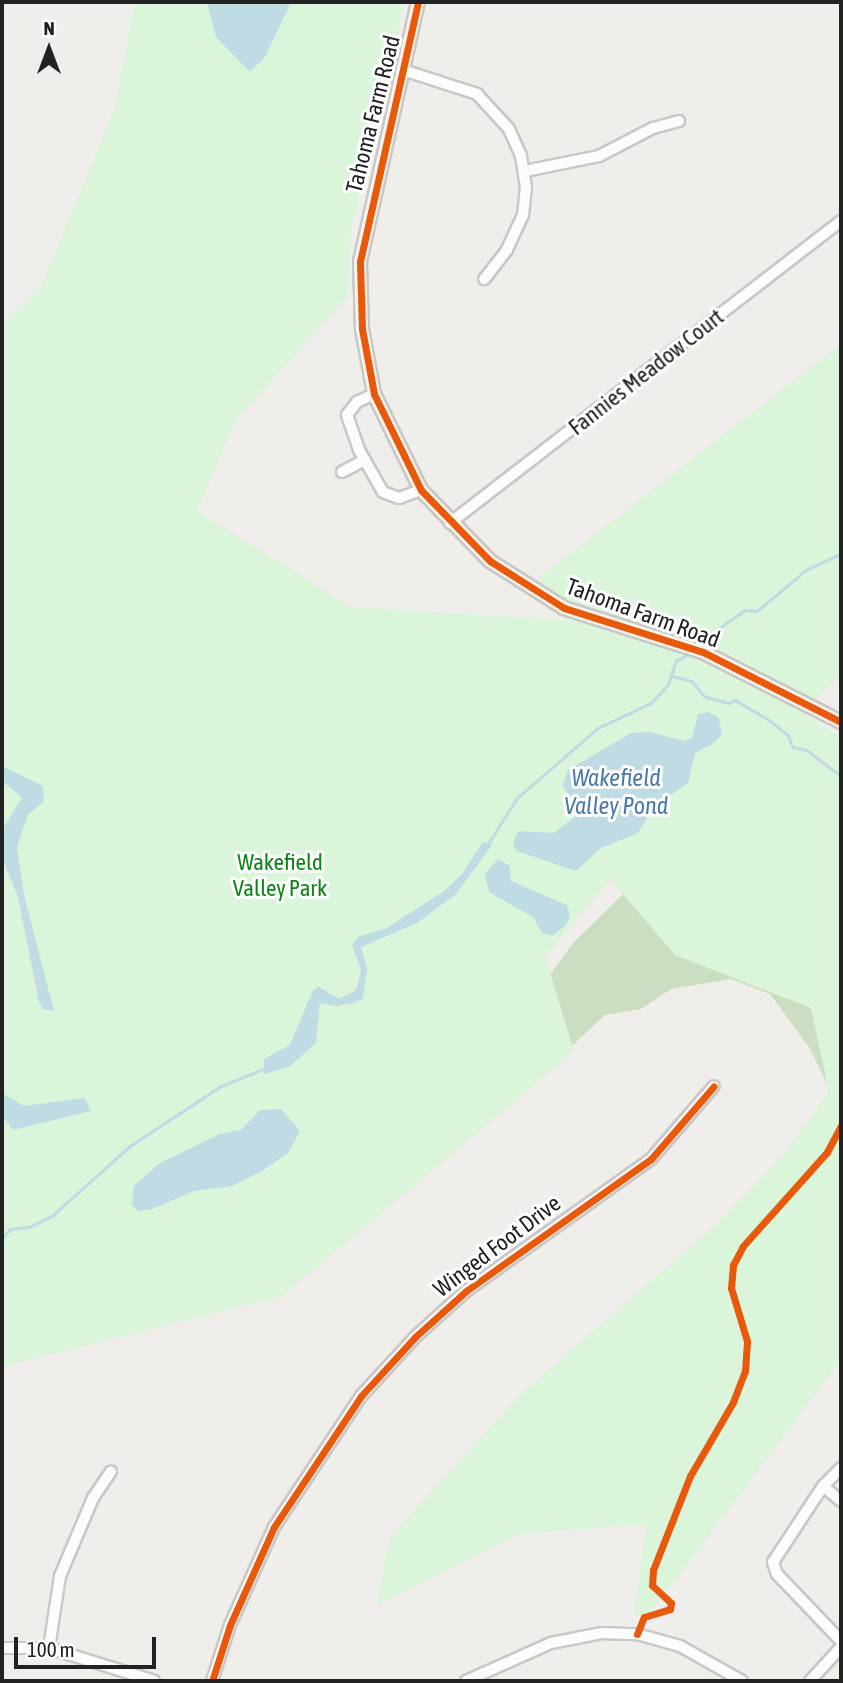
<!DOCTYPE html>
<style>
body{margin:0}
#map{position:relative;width:843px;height:1683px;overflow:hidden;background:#f0eeeb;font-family:"Asap Condensed",sans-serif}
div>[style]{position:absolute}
.forest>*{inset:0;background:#cbdec1}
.park>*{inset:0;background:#daf5da}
.water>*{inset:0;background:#bfdbe3}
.stream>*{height:2.5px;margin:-1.25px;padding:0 1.25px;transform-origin:1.25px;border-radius:1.25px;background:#bfdbe3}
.roads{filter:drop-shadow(2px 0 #c9c8c7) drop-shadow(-2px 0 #c9c8c7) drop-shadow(0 2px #c9c8c7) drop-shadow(0 -2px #c9c8c7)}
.street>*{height:10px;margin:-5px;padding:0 5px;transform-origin:5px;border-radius:5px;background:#fdfcfc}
.secondary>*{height:12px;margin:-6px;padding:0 6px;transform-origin:6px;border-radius:6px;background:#f4f4ed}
.cycleway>*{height:7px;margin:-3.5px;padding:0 3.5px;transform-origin:3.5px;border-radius:3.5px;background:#e8590c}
span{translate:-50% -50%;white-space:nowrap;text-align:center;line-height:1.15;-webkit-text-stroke:6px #fff;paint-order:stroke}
.street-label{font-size:23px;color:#222}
.park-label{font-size:23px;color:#0c8416}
.water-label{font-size:24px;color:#4a7aab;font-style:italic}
.frame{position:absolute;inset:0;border:4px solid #222;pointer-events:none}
.north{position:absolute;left:14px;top:14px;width:70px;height:70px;-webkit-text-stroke:5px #fff;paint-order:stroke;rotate:0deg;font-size:19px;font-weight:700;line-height:28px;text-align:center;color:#222}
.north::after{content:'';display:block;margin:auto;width:24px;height:32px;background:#222;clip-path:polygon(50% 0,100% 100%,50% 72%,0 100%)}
.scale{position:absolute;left:14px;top:1637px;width:142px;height:32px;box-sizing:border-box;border:4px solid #222;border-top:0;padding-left:9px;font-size:21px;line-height:24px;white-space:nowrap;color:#222;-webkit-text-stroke:5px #fff;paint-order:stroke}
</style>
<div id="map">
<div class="forest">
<i style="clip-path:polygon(841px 740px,841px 1328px,828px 1086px,809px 1047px,770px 994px,731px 979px,671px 989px,641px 1009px,605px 1015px,561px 1056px,545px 982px,573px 943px,660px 858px)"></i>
</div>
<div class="park">
<i style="clip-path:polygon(135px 2px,403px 2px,393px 69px,352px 225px,347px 297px,236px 419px,197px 511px,351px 607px,564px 620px,539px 578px,841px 344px,841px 674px,801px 712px,841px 738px,841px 1359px,647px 1617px,634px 1615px,646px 1524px,519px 1534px,377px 1605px,389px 1539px,518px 1397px,716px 1225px,782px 1157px,829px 1092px,811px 1008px,675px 955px,610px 879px,545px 956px,574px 1051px,282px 1296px,2px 1367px,2px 325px,42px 285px,114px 110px)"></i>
</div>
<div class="water">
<i style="clip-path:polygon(207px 2px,291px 2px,265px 57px,250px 72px,216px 37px)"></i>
<i style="clip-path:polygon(708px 712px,719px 718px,722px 734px,714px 743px,695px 753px,688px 783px,654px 807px,638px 833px,601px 848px,576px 871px,517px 851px,513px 844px,518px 831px,554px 833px,576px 816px,576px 806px,563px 786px,568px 770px,631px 733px,650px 732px,683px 741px,692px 738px,698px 714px)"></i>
<i style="clip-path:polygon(2px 766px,43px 786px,44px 801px,28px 815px,17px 847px,24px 895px,54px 1011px,43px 1009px,39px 1002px,18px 897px,2px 857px,2px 830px,22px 798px,2px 780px)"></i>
<i style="clip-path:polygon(483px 842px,492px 845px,456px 894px,417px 923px,361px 947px,367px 969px,363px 999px,337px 1006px,320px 1003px,316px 1043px,289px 1067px,264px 1074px,264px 1059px,290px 1045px,313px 990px,319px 987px,339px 999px,356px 990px,361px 970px,352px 945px,358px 937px,387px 928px,444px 891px,462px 874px)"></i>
<i style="clip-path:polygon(498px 859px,510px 866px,511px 881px,567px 905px,570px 917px,564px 927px,552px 936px,542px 933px,533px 917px,489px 892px,485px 874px)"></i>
<i style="clip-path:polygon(2px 1093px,24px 1106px,85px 1098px,91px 1111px,13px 1130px,2px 1116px)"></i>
<i style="clip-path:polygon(281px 1109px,300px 1131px,288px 1153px,262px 1171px,232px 1186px,194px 1191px,152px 1209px,139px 1211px,132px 1205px,134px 1186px,160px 1163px,220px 1134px,241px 1130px,260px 1110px)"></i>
</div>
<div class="stream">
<i style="left:699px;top:647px;width:36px;rotate:-42deg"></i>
<i style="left:726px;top:623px;width:23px;rotate:-34deg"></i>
<i style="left:745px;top:610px;width:12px;rotate:5deg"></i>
<i style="left:757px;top:611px;width:64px;rotate:-39.9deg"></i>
<i style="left:806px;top:570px;width:38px;rotate:-25deg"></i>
<i style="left:673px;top:676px;width:20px;rotate:15deg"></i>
<i style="left:692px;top:681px;width:19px;rotate:51deg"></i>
<i style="left:704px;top:696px;width:26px;rotate:16deg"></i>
<i style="left:729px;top:703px;width:7px;rotate:-27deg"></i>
<i style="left:735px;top:700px;width:38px;rotate:30deg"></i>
<i style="left:768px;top:719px;width:26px;rotate:39deg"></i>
<i style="left:788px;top:735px;width:13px;rotate:67deg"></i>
<i style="left:793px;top:747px;width:14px;rotate:12deg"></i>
<i style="left:807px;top:750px;width:43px;rotate:37.4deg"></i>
<i style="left:488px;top:844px;width:54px;rotate:-57.8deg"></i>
<i style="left:517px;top:798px;width:107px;rotate:-40.8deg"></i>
<i style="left:598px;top:728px;width:59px;rotate:-25.3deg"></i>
<i style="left:651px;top:703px;width:25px;rotate:-47deg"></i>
<i style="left:668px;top:685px;width:25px;rotate:-72deg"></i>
<i style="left:676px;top:661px;width:16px;rotate:-30deg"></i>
<i style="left:348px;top:1003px;width:12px;rotate:-24deg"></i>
<i style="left:2px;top:1238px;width:12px;rotate:-48deg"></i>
<i style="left:10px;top:1229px;width:19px;rotate:-6deg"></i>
<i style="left:29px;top:1227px;width:25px;rotate:-26deg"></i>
<i style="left:52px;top:1216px;width:105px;rotate:-41.9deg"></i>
<i style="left:130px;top:1146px;width:109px;rotate:-33.4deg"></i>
<i style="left:221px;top:1086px;width:48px;rotate:-21.8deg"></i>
</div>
<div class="roads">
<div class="street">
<i style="left:406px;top:71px;width:75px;rotate:17.9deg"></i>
<i style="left:477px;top:94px;width:47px;rotate:47.6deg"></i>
<i style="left:509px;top:129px;width:30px;rotate:66deg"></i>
<i style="left:521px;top:156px;width:31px;rotate:81deg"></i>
<i style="left:526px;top:187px;width:28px;rotate:96deg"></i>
<i style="left:523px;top:215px;width:38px;rotate:115deg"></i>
<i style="left:507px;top:250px;width:37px;rotate:128deg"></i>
<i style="left:525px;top:171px;width:76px;rotate:-11.5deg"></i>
<i style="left:599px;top:156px;width:61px;rotate:-27.4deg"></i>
<i style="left:653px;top:128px;width:27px;rotate:-15deg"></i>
<i style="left:374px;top:394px;width:19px;rotate:155deg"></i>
<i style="left:357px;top:402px;width:16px;rotate:128deg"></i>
<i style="left:347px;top:415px;width:37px;rotate:71deg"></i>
<i style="left:359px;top:450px;width:48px;rotate:60.3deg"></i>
<i style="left:383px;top:492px;width:17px;rotate:21deg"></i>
<i style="left:399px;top:498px;width:23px;rotate:-20deg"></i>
<i style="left:342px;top:472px;width:26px;rotate:-28deg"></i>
<i style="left:450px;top:523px;width:494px;rotate:-37.7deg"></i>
<i style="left:841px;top:1468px;width:25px;rotate:135deg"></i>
<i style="left:823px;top:1486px;width:23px;rotate:40deg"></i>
<i style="left:823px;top:1486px;width:91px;rotate:123.3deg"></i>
<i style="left:773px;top:1562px;width:13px;rotate:72deg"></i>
<i style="left:777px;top:1574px;width:93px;rotate:46.3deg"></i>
<i style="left:2px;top:1648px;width:47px"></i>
<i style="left:49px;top:1648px;width:110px;rotate:17.4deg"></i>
<i style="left:49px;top:1648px;width:73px;rotate:-81.3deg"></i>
<i style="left:60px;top:1576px;width:85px;rotate:-67.1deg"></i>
<i style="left:93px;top:1498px;width:32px;rotate:-56deg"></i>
<i style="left:212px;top:1681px;width:59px;rotate:-72.2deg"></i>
<i style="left:230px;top:1625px;width:107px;rotate:-65.8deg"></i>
<i style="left:274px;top:1527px;width:157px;rotate:-56.4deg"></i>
<i style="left:361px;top:1396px;width:80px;rotate:-47.5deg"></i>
<i style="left:415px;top:1337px;width:69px;rotate:-42deg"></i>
<i style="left:466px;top:1291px;width:227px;rotate:-35.5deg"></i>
<i style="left:651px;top:1159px;width:96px;rotate:-49.2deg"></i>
<i style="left:466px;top:1681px;width:93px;rotate:-24.1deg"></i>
<i style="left:551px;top:1643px;width:52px;rotate:-11.1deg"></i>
<i style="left:602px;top:1633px;width:35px;rotate:2deg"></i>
<i style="left:637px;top:1634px;width:45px;rotate:15.6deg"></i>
<i style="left:680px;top:1646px;width:71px;rotate:29.4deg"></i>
<i style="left:810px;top:1681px;width:46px;rotate:-47.6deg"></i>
</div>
<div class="secondary">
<i style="left:418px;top:2px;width:266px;rotate:102.6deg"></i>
<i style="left:360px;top:262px;width:67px;rotate:88.3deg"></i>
<i style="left:362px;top:329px;width:66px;rotate:79.5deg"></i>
<i style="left:374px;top:394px;width:107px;rotate:63.9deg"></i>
<i style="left:421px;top:490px;width:99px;rotate:45.8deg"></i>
<i style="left:490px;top:561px;width:88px;rotate:32.4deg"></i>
<i style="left:564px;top:608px;width:146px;rotate:17.6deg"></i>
<i style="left:703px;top:652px;width:155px;rotate:26.9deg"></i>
</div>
</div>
<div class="cycleway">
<i style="left:418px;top:2px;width:266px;rotate:102.6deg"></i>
<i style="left:360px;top:262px;width:67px;rotate:88.3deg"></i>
<i style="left:362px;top:329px;width:66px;rotate:79.5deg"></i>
<i style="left:374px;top:394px;width:107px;rotate:63.9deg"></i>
<i style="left:421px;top:490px;width:99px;rotate:45.8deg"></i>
<i style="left:490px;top:561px;width:88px;rotate:32.4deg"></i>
<i style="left:564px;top:608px;width:146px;rotate:17.6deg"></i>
<i style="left:703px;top:652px;width:155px;rotate:26.9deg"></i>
<i style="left:637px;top:1634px;width:18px;rotate:-68deg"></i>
<i style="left:644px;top:1617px;width:27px;rotate:-17deg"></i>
<i style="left:670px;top:1609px;width:6px;rotate:-81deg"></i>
<i style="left:671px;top:1603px;width:26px;rotate:-137deg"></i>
<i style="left:652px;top:1585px;width:15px;rotate:-86deg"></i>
<i style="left:653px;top:1570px;width:101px;rotate:-68.5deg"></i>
<i style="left:690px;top:1476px;width:86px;rotate:-59.8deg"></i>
<i style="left:733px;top:1402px;width:33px;rotate:-69deg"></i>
<i style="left:745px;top:1371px;width:30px;rotate:-86deg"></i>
<i style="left:747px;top:1341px;width:55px;rotate:-106.8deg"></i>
<i style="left:731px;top:1288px;width:23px;rotate:-85deg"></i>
<i style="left:733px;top:1265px;width:21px;rotate:-62deg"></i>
<i style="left:743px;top:1246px;width:126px;rotate:-48.2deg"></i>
<i style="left:827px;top:1152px;width:30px;rotate:-62deg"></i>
<i style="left:212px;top:1681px;width:59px;rotate:-72.2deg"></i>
<i style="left:230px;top:1625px;width:107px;rotate:-65.8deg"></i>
<i style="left:274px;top:1527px;width:157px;rotate:-56.4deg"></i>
<i style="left:361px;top:1396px;width:80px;rotate:-47.5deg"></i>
<i style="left:415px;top:1337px;width:69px;rotate:-42deg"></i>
<i style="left:466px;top:1291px;width:227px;rotate:-35.5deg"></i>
<i style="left:651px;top:1159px;width:96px;rotate:-49.2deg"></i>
</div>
<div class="street-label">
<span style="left:373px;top:114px;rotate:-76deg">Tahoma Farm Road</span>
<span style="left:646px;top:372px;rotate:-38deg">Fannies Meadow Court</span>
<span style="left:643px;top:613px;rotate:20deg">Tahoma Farm Road</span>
<span style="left:497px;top:1246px;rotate:-37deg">Winged Foot Drive</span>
</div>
<div class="park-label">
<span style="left:280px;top:875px">Wakefield<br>Valley Park</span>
</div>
<div class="water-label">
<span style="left:616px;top:792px">Wakefield<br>Valley Pond</span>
</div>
<div class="frame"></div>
<div class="north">N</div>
<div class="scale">100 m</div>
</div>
